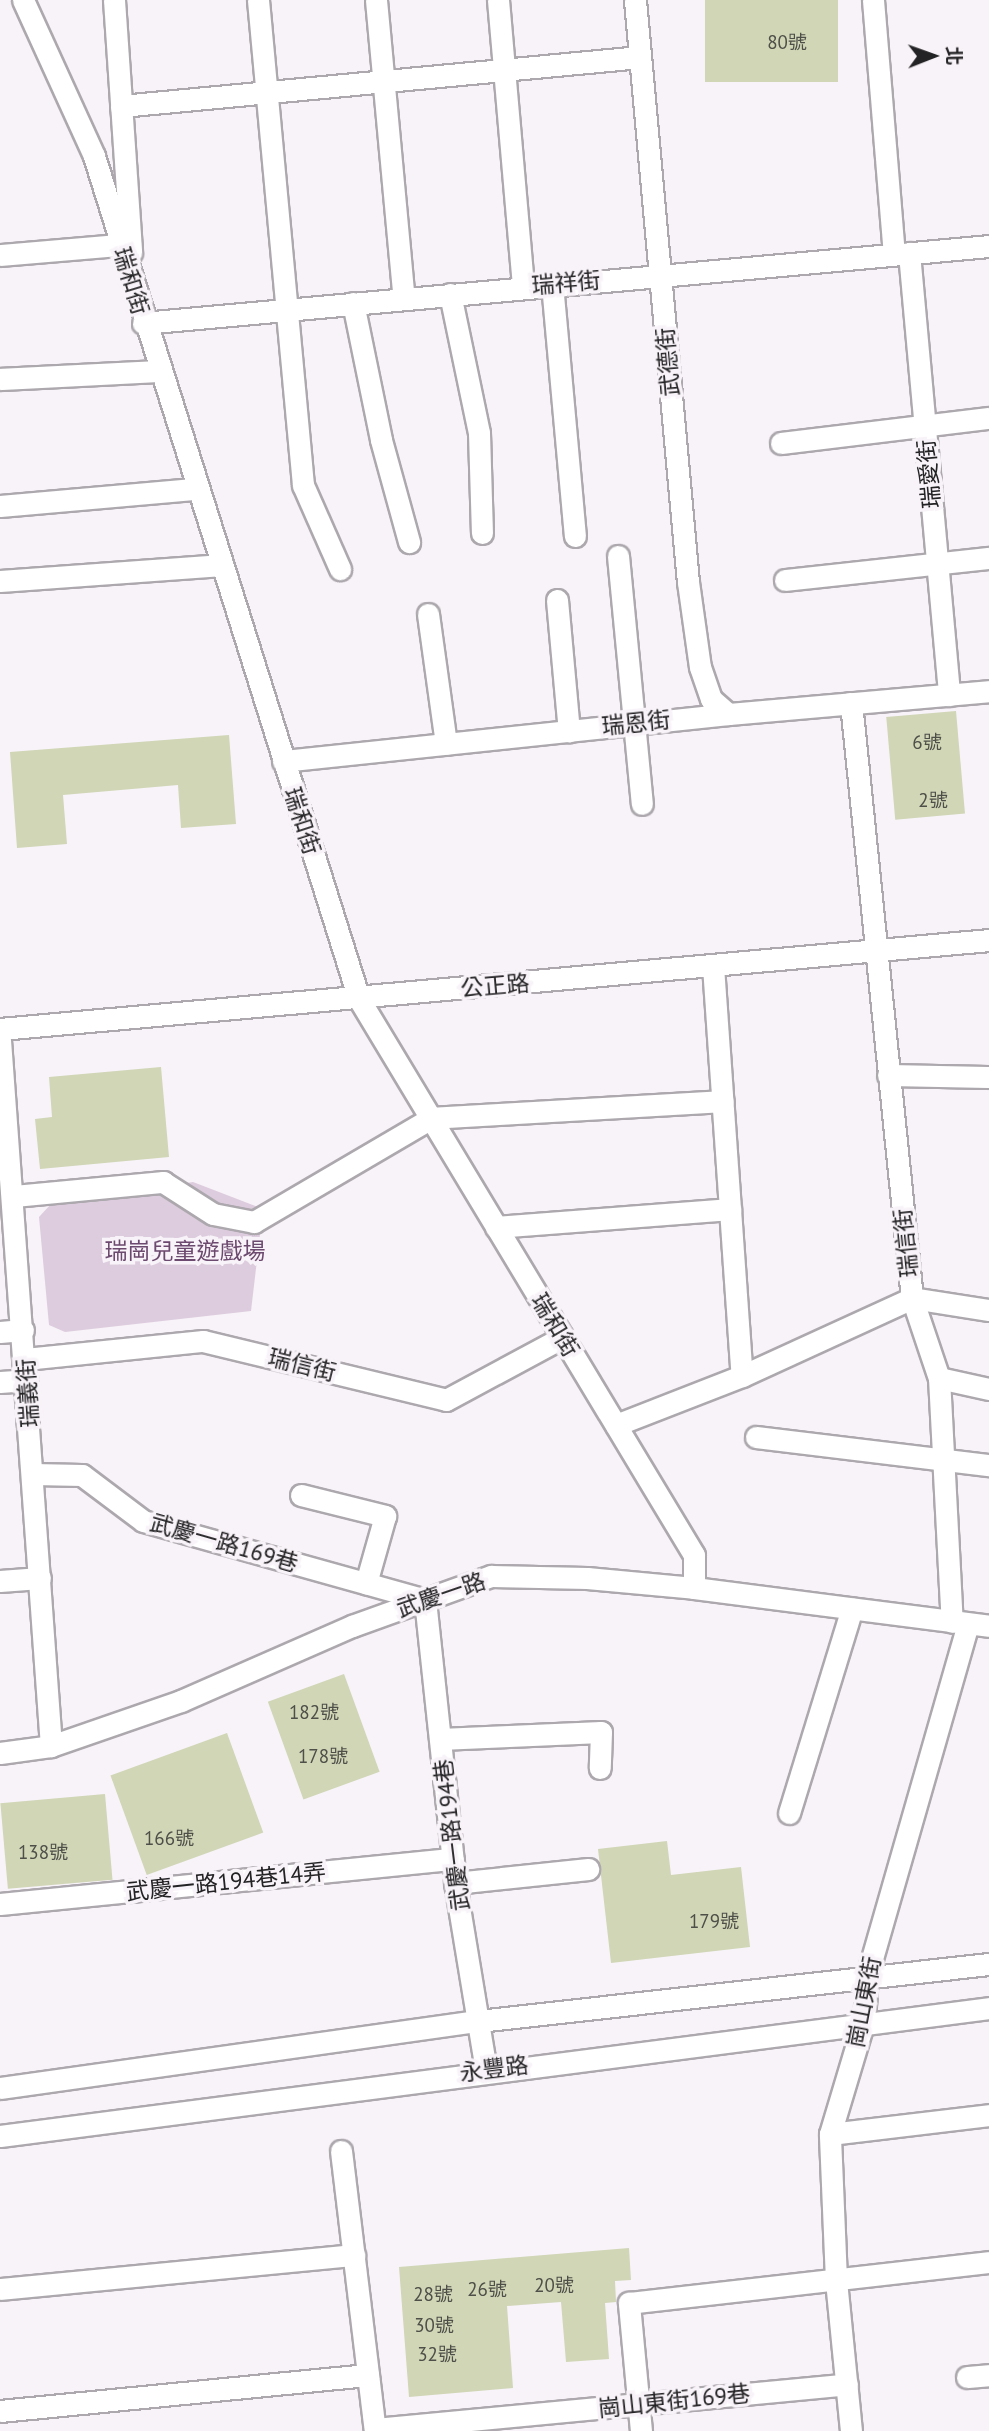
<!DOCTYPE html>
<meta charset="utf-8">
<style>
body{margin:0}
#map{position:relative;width:989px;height:2431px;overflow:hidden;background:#f8f3f8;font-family:"PT Sans","Noto Sans TC",sans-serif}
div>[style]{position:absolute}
.green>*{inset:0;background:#ddccde}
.building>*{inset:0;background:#d0d6b6;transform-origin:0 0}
.roads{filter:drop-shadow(2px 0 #aca8ad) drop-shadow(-2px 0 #aca8ad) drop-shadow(0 2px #aca8ad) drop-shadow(0 -2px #aca8ad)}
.minor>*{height:21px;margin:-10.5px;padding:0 10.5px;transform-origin:10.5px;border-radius:10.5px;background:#fff}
span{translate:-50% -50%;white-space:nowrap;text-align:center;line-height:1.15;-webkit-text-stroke:7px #f8f3f8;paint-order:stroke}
.number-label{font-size:19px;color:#4e4f48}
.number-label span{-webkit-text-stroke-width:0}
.street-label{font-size:23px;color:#232224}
.park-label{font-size:23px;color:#6c496f}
.north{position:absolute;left:898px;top:21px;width:70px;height:70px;-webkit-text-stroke:5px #f8f3f8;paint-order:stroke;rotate:89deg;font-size:19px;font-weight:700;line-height:28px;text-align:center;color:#232224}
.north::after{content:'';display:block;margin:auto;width:24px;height:32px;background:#232224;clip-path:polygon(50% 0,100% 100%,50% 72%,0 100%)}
</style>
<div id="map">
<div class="green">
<i style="clip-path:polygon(193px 1182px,263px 1209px,251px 1311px,65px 1332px,49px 1325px,39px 1217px,51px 1204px)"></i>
</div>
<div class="building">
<i style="left:705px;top:0;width:133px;height:82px"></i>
<i style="left:956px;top:711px;width:103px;height:70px;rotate:85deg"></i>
<i style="clip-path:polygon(229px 735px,236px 824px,181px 828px,178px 785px,63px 795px,67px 844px,17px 848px,10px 752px)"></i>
<i style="clip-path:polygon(161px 1067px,169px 1157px,40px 1169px,35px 1119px,52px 1117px,49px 1077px)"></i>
<i style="left:344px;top:1674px;width:104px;height:81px;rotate:70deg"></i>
<i style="left:227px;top:1733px;width:106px;height:124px;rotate:70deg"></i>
<i style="left:105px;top:1794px;width:86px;height:105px;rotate:85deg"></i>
<i style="clip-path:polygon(667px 1841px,671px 1875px,741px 1867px,750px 1947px,611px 1963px,598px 1849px)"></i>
<i style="clip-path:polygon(629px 2248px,631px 2280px,615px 2281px,616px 2302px,605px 2303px,609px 2359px,566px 2362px,561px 2302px,507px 2306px,513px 2388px,409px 2397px,399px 2267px)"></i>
</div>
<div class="roads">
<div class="minor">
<i style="left:23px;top:0;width:171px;rotate:65.5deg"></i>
<i style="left:94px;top:156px;width:884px;rotate:72.55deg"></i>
<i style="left:359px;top:999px;width:649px;rotate:58.93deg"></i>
<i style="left:694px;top:1555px;width:33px;rotate:90deg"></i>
<i style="left:114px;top:0;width:253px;rotate:86.1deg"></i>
<i style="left:258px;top:0;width:487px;rotate:84.7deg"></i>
<i style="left:303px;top:485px;width:92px;rotate:66.2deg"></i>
<i style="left:376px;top:0;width:300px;rotate:84.7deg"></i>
<i style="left:498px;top:0;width:287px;rotate:85deg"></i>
<i style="left:635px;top:0;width:584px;rotate:84.8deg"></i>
<i style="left:688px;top:582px;width:86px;rotate:82deg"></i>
<i style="left:700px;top:667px;width:34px;rotate:71deg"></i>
<i style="left:711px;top:699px;width:23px;rotate:41deg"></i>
<i style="left:873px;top:0;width:255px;rotate:85.3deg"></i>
<i style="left:121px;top:106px;width:521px;rotate:-5.39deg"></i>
<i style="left:909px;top:253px;width:444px;rotate:84.8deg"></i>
<i style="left:0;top:255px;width:120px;rotate:-4.8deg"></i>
<i style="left:552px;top:284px;width:253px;rotate:84.8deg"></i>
<i style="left:450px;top:294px;width:142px;rotate:78.2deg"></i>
<i style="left:479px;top:433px;width:100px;rotate:88.3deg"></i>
<i style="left:353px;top:303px;width:140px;rotate:78.4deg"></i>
<i style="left:381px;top:440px;width:106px;rotate:74.6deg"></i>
<i style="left:143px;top:323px;width:849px;rotate:-5.2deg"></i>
<i style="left:0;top:379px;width:158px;rotate:-2.9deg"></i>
<i style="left:781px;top:443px;width:209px;rotate:-6.9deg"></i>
<i style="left:0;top:506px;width:197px;rotate:-5deg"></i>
<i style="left:618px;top:556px;width:249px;rotate:84.5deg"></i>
<i style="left:785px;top:580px;width:205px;rotate:-6.2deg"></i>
<i style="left:0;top:581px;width:223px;rotate:-4.1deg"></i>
<i style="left:557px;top:600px;width:132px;rotate:84.8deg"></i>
<i style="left:428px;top:614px;width:131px;rotate:82.1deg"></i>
<i style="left:851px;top:703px;width:598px;rotate:84.15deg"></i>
<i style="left:912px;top:1298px;width:84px;rotate:71.4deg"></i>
<i style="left:939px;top:1378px;width:244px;rotate:87deg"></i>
<i style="left:283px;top:761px;width:447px;rotate:-6deg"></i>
<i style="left:728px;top:714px;width:262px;rotate:-5deg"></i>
<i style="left:713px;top:966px;width:411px;rotate:86deg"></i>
<i style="left:0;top:1029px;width:993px;rotate:-5.14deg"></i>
<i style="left:0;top:1040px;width:708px;rotate:85.87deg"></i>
<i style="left:888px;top:1075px;width:101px;rotate:1.1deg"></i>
<i style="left:14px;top:1196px;width:150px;rotate:-5.4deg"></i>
<i style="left:163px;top:1182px;width:59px;rotate:32.6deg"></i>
<i style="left:213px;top:1214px;width:42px;rotate:11deg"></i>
<i style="left:254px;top:1222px;width:205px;rotate:-30.4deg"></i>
<i style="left:431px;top:1118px;width:292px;rotate:-3.3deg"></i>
<i style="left:496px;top:1227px;width:235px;rotate:-4.4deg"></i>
<i style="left:912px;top:1298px;width:78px;rotate:8.9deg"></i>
<i style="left:0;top:1332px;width:23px;rotate:-5deg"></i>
<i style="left:25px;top:1359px;width:179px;rotate:-5.8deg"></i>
<i style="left:203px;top:1341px;width:250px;rotate:13.6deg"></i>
<i style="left:446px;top:1400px;width:133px;rotate:-28.3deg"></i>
<i style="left:939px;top:1378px;width:51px;rotate:12.4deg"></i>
<i style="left:0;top:1382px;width:27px;rotate:-4deg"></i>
<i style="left:616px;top:1425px;width:135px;rotate:-21.3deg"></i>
<i style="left:742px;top:1376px;width:187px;rotate:-24.6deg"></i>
<i style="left:756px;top:1437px;width:235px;rotate:6.9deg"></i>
<i style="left:33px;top:1474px;width:49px;rotate:1.2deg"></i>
<i style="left:82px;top:1475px;width:76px;rotate:37deg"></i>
<i style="left:143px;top:1521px;width:293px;rotate:15.6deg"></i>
<i style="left:425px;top:1600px;width:285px;rotate:83.9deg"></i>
<i style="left:455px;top:1883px;width:190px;rotate:80.6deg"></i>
<i style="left:301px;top:1495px;width:87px;rotate:14deg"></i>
<i style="left:385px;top:1516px;width:70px;rotate:105.8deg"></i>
<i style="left:0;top:1581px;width:40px;rotate:-4.3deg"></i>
<i style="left:440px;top:1739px;width:161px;rotate:-2.5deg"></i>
<i style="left:601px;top:1732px;width:36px;rotate:92deg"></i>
<i style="left:0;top:1753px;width:51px;rotate:-7.8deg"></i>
<i style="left:51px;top:1746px;width:138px;rotate:-19.1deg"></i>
<i style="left:181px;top:1701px;width:187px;rotate:-23.7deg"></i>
<i style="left:352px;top:1626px;width:148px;rotate:-19.8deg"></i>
<i style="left:491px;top:1576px;width:96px;rotate:1.2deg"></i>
<i style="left:587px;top:1578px;width:107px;rotate:5.3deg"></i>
<i style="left:694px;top:1588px;width:297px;rotate:7.3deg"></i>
<i style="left:789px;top:1813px;width:214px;rotate:-72.9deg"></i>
<i style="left:455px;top:1883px;width:134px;rotate:-6deg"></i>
<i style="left:0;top:1904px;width:455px;rotate:-5.7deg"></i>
<i style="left:0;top:2088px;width:484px;rotate:-8deg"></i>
<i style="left:479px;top:2021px;width:513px;rotate:-6.38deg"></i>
<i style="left:830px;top:2134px;width:160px;rotate:-6.8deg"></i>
<i style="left:0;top:2136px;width:997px;rotate:-7.37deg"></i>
<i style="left:341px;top:2151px;width:282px;rotate:83.1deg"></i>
<i style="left:0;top:2289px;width:356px;rotate:-5.5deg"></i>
<i style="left:967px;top:2377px;width:22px;rotate:-5deg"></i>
<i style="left:0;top:2411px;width:370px;rotate:-5.6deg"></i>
<i style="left:375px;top:2429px;width:474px;rotate:-5.4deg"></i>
<i style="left:641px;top:2431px;width:129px;rotate:-95.4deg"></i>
<i style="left:629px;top:2303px;width:362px;rotate:-6.5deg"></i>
<i style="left:851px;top:2431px;width:152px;rotate:-95.7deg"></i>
<i style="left:836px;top:2280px;width:146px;rotate:-92.4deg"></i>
<i style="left:830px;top:2134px;width:118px;rotate:-73.3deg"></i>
<i style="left:864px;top:2021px;width:45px;rotate:-86.2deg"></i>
<i style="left:867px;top:1976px;width:366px;rotate:-74deg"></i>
</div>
</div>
<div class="number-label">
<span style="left:787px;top:43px">80號</span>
<span style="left:927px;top:743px">6號</span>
<span style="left:933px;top:801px">2號</span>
<span style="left:314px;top:1713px">182號</span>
<span style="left:323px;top:1757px">178號</span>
<span style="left:169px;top:1839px">166號</span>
<span style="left:43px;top:1853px">138號</span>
<span style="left:714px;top:1922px">179號</span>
<span style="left:554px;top:2286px">20號</span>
<span style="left:487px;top:2290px">26號</span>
<span style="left:433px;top:2295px">28號</span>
<span style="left:434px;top:2326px">30號</span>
<span style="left:437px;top:2355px">32號</span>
</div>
<div class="street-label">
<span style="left:131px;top:281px;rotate:73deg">瑞和街</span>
<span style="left:566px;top:283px;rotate:-5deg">瑞祥街</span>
<span style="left:668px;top:362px;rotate:-95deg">武德街</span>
<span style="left:929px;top:474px;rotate:-95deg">瑞愛街</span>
<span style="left:636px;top:723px;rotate:-6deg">瑞恩街</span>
<span style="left:302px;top:821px;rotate:72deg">瑞和街</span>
<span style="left:495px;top:986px;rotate:-5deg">公正路</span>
<span style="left:906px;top:1243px;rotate:-96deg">瑞信街</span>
<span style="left:555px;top:1325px;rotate:59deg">瑞和街</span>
<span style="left:302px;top:1365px;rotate:14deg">瑞信街</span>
<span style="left:28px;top:1393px;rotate:-94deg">瑞義街</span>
<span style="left:224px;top:1543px;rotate:16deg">武慶一路169巷</span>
<span style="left:441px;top:1595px;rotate:-19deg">武慶一路</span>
<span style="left:452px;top:1835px;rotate:-97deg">武慶一路194巷</span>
<span style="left:226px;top:1882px;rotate:-6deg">武慶一路194巷14弄</span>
<span style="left:864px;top:2002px;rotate:-79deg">崗山東街</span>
<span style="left:494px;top:2069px;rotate:-7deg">永豐路</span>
<span style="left:674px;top:2401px;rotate:-6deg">崗山東街169巷</span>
</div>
<div class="park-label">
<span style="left:185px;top:1251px">瑞崗兒童遊戲場</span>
</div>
<div class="north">北</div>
</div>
